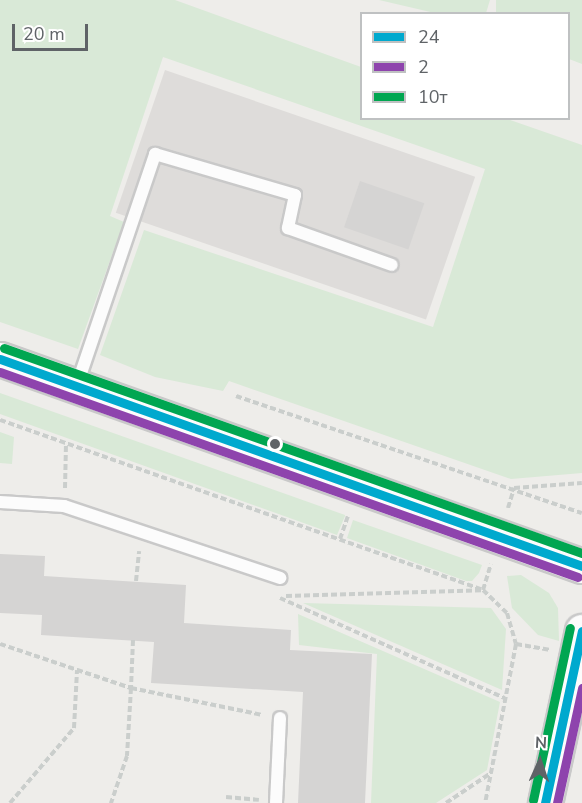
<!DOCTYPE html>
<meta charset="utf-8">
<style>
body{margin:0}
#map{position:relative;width:582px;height:803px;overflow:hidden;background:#eeedea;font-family:"Nunito Sans",sans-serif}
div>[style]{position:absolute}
.industrial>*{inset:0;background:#dedcda;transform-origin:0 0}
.green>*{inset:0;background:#d9e9d7}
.building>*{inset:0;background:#d5d4d3;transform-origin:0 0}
.path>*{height:4px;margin-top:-2px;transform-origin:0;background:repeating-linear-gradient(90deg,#cacecc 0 6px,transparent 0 9px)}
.roads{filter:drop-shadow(2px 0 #c9c9c9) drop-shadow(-2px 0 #c9c9c9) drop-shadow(0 2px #c9c9c9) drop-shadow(0 -2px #c9c9c9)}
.lane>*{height:12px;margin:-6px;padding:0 6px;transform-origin:6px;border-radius:6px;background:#fcfcfc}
.secondary>*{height:33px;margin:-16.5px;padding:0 16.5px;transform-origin:16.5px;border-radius:16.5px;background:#fcfcfc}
.bus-1>*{height:9px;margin:-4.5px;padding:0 4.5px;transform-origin:4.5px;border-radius:4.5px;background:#00a9ce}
.bus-2>*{height:9px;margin:-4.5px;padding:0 4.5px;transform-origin:4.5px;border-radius:4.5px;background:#8e44ad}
.bus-3>*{height:9px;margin:-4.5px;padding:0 4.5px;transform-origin:4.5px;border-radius:4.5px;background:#00a651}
.dots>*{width:16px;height:16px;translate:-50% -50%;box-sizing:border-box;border:3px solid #fff;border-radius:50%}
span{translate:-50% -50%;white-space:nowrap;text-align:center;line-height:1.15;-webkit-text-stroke:4.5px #fff;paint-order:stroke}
.legend{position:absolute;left:360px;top:12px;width:210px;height:108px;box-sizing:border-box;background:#fff;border:2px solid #bfc1c2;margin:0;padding:8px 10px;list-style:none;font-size:18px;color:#5f6367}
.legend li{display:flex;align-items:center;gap:12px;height:30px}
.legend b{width:30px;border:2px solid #bfc1c2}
.north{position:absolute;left:510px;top:731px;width:60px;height:60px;-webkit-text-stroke:4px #fff;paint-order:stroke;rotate:3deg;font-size:16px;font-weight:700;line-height:24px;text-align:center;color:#5f6367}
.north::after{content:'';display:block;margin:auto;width:21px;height:27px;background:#5f6367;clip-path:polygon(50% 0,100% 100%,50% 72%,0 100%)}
.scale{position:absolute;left:12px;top:24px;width:76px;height:27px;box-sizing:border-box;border:3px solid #5f6367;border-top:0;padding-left:8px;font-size:18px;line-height:21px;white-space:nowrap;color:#5f6367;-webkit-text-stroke:4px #fff;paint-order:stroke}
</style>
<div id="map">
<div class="industrial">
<i style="left:165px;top:70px;width:328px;height:151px;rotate:19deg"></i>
</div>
<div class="green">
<i style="clip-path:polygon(0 0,175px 0,361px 67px,362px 118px,507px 119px,582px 145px,582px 473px,511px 479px,229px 381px,223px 391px,155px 377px,100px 355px,144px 230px,433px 327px,485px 169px,163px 57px,110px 216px,124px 222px,78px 349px,0 322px)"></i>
<i style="clip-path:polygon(379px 0,490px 0,486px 13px,439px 14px)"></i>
<i style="clip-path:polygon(496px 0,582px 0,582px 64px,569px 59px,568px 14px,496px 13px)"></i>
<i style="clip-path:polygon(0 393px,345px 515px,345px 516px,337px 535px,0 414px)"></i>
<i style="clip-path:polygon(0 432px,14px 437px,12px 464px,0 463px)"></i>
<i style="clip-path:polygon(353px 520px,482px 565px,479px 573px,472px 581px,466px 581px,347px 538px)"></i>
<i style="clip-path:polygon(521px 575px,549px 593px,558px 608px,559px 641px,538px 635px,512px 608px,507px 576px)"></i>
<i style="clip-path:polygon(303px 603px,491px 608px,506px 629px,502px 690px)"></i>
<i style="clip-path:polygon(298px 614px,500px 702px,487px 770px,436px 803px,371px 803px,377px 654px,299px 645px)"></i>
</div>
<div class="building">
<i style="left:360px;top:181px;width:68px;height:49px;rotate:19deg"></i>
<i style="clip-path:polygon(0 554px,45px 556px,44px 576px,186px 585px,184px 623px,291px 630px,290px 650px,372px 654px,365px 803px,298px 803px,303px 692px,151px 683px,154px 642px,41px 635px,42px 615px,0 613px)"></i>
</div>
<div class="path">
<i style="left:236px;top:396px;width:365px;rotate:18.7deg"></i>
<i style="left:0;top:420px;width:512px;rotate:19.39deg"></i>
<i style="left:483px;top:590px;width:33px;rotate:44deg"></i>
<i style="left:507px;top:613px;width:32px;rotate:74deg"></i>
<i style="left:516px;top:644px;width:162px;rotate:101deg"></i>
<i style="left:65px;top:488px;width:44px;rotate:-88.7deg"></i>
<i style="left:508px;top:508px;width:21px;rotate:-73deg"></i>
<i style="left:514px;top:488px;width:68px;rotate:-4.2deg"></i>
<i style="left:340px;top:539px;width:24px;rotate:-71deg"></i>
<i style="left:136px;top:581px;width:30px;rotate:-84deg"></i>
<i style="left:286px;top:596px;width:197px;rotate:-1.7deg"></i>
<i style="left:483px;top:590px;width:27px;rotate:-73deg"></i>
<i style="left:280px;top:598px;width:246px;rotate:24deg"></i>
<i style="left:133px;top:640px;width:48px;rotate:92.4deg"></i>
<i style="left:131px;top:688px;width:134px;rotate:11.6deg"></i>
<i style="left:0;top:644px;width:138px;rotate:18.6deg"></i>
<i style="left:131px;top:688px;width:68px;rotate:93.4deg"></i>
<i style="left:127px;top:756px;width:50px;rotate:108.8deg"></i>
<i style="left:516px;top:644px;width:35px;rotate:10deg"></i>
<i style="left:226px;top:797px;width:33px;rotate:5deg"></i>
<i style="left:10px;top:803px;width:99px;rotate:-49.5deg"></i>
<i style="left:74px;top:728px;width:58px;rotate:-87deg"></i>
<i style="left:446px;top:803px;width:54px;rotate:-33.7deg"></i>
</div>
<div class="roads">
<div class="lane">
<i style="left:77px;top:385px;width:244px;rotate:-71.3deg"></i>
<i style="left:155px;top:154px;width:146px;rotate:16.3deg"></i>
<i style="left:295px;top:195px;width:34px;rotate:102deg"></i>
<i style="left:288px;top:228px;width:110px;rotate:19.6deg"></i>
<i style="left:0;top:502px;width:64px;rotate:3.6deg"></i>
<i style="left:64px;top:506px;width:228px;rotate:18.4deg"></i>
<i style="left:276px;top:803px;width:85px;rotate:-87.3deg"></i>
</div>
<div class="secondary">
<i style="left:0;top:359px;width:618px;rotate:19.58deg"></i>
<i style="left:545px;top:803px;width:176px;rotate:-77.9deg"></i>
</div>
</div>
<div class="bus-1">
<i style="left:0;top:359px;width:618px;rotate:19.58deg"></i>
<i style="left:545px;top:803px;width:176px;rotate:-77.9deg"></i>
</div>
<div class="bus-2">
<i style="left:0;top:372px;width:613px;rotate:19.53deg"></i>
<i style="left:557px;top:803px;width:118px;rotate:-77.7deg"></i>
</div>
<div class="bus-3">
<i style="left:4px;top:348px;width:613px;rotate:19.53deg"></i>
<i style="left:533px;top:800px;width:176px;rotate:-77.9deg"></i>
</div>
<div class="dots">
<i style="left:275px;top:444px;background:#5f6367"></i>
</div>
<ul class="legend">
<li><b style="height:8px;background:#00a9ce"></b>24</li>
<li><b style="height:8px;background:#8e44ad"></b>2</li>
<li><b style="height:8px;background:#00a651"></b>10т</li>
</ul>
<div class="north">N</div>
<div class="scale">20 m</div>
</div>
